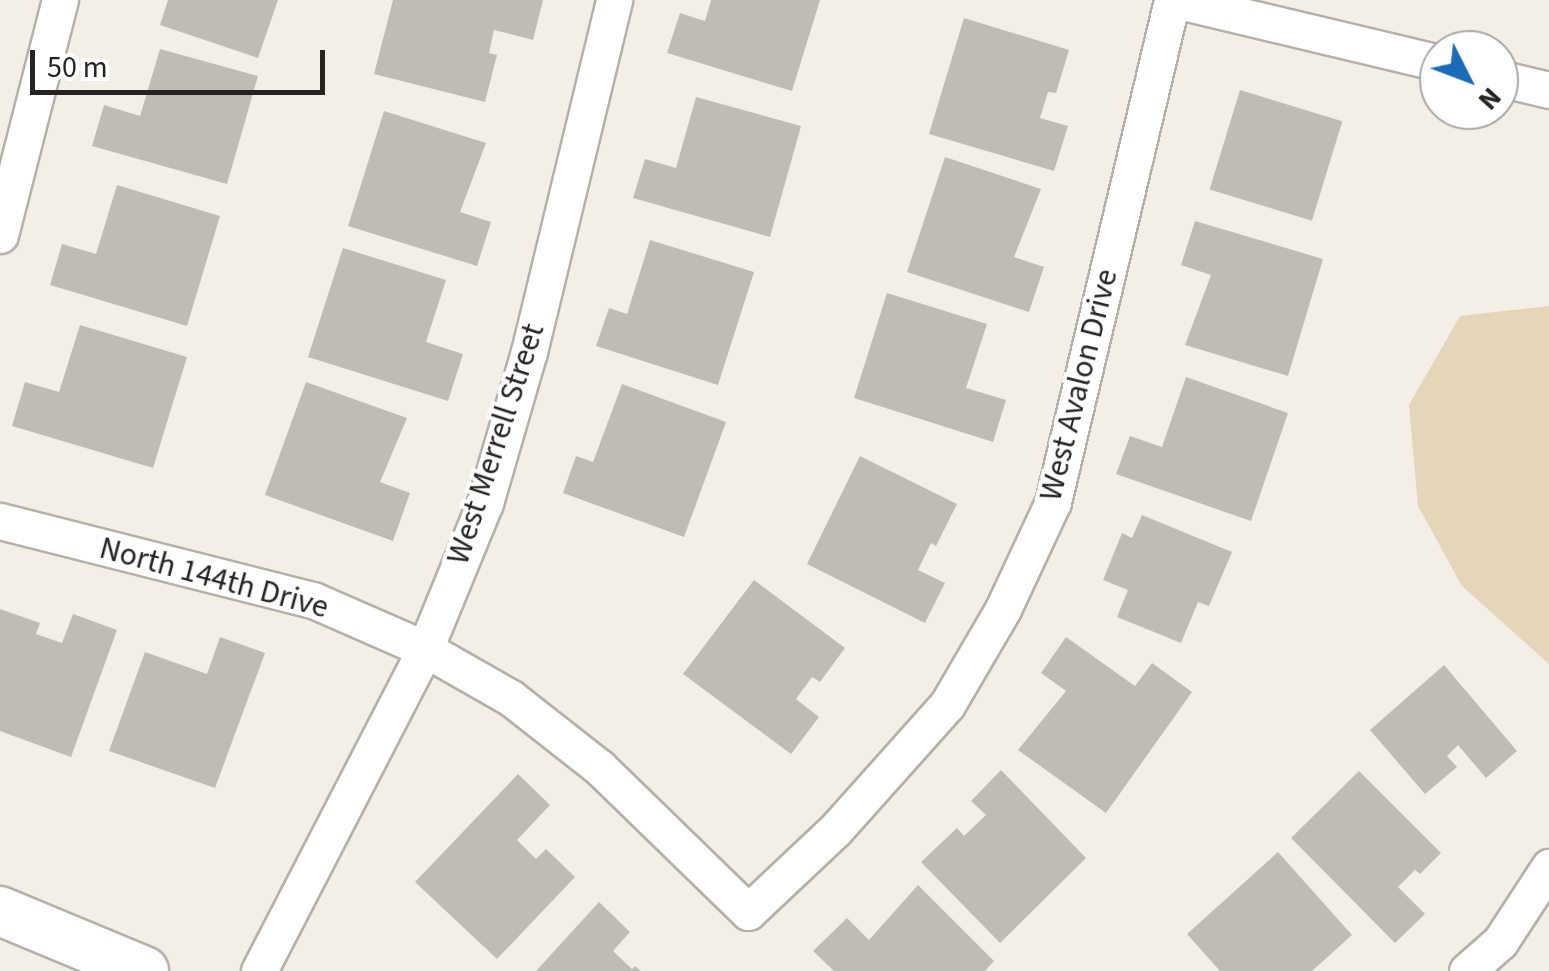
<!DOCTYPE html>
<style>
body{margin:0}
#map{position:relative;width:1549px;height:971px;overflow:hidden;background:#f4efe6;font-family:"Source Sans 3",sans-serif}
div>[style]{position:absolute}
.green>*{inset:0;background:#e5d5b9}
.building>*{inset:0;background:#c1bcb3;transform-origin:0 0}
.roads{filter:drop-shadow(2px 0 #b5b0a8) drop-shadow(-2px 0 #b5b0a8) drop-shadow(0 2px #b5b0a8) drop-shadow(0 -2px #b5b0a8)}
.minor>*{height:35px;margin:-17.5px;padding:0 17.5px;transform-origin:17.5px;border-radius:17.5px;background:#fff}
.secondary>*{height:48px;margin:-24px;padding:0 24px;transform-origin:24px;border-radius:24px;background:#fff}
span{translate:-50% -50%;white-space:nowrap;text-align:center;line-height:1.15;-webkit-text-stroke:8px #fff;paint-order:stroke}
.street-label{font-size:32px;color:#262421}
.north{position:absolute;left:1419px;top:30px;width:100px;height:100px;box-sizing:border-box;background:#fff;border:2px solid #a8a7a6;border-radius:50%;rotate:132deg;font-size:28px;font-weight:700;line-height:40px;text-align:center;color:#262421}
.north::after{content:'';display:block;margin:auto;width:35px;height:45px;background:#1a6cba;clip-path:polygon(50% 0,100% 100%,50% 72%,0 100%)}
.scale{position:absolute;left:30px;top:50px;width:295px;height:45px;box-sizing:border-box;border:5px solid #262421;border-top:0;padding-left:12px;font-size:30px;line-height:35px;white-space:nowrap;color:#262421;-webkit-text-stroke:8px #fff;paint-order:stroke}
</style>
<div id="map">
<div class="green">
<i style="clip-path:polygon(1549px 306px,1549px 664px,1462px 586px,1418px 506px,1409px 405px,1460px 316px)"></i>
</div>
<div class="building">
<i style="clip-path:polygon(168px 0,278px 0,258px 58px,160px 25px)"></i>
<i style="clip-path:polygon(393px 0,543px 0,533px 40px,494px 30px,489px 53px,497px 55px,485px 102px,374px 74px)"></i>
<i style="clip-path:polygon(711px 0,820px 0,792px 91px,667px 53px,680px 13px,705px 21px)"></i>
<i style="clip-path:polygon(964px 18px,1069px 50px,1056px 93px,1048px 92px,1040px 118px,1068px 126px,1054px 171px,929px 134px)"></i>
<i style="clip-path:polygon(160px 49px,258px 76px,227px 184px,92px 146px,104px 105px,140px 116px)"></i>
<i style="left:1240px;top:90px;width:107px;height:104px;rotate:17deg"></i>
<i style="clip-path:polygon(696px 97px,801px 126px,770px 237px,633px 198px,645px 159px,676px 168px)"></i>
<i style="clip-path:polygon(384px 111px,486px 143px,460px 212px,491px 222px,477px 266px,348px 226px)"></i>
<i style="clip-path:polygon(945px 157px,1041px 189px,1014px 257px,1044px 267px,1029px 312px,907px 272px)"></i>
<i style="clip-path:polygon(117px 185px,220px 216px,187px 326px,50px 285px,62px 244px,96px 254px)"></i>
<i style="clip-path:polygon(1195px 221px,1323px 259px,1288px 376px,1185px 345px,1211px 275px,1181px 265px)"></i>
<i style="clip-path:polygon(650px 240px,754px 272px,718px 385px,596px 346px,609px 308px,627px 314px)"></i>
<i style="clip-path:polygon(343px 248px,446px 280px,426px 342px,463px 354px,448px 401px,308px 357px)"></i>
<i style="clip-path:polygon(887px 293px,987px 324px,966px 388px,1006px 400px,993px 442px,854px 398px)"></i>
<i style="clip-path:polygon(80px 325px,187px 357px,153px 468px,12px 426px,25px 382px,59px 392px)"></i>
<i style="clip-path:polygon(1186px 377px,1288px 413px,1251px 521px,1116px 474px,1130px 436px,1162px 447px)"></i>
<i style="clip-path:polygon(306px 382px,407px 418px,380px 482px,410px 493px,393px 541px,265px 495px)"></i>
<i style="clip-path:polygon(622px 384px,726px 422px,684px 537px,563px 493px,576px 456px,593px 462px)"></i>
<i style="clip-path:polygon(860px 456px,957px 504px,936px 546px,931px 543px,918px 570px,945px 583px,925px 623px,807px 564px)"></i>
<i style="clip-path:polygon(1142px 515px,1232px 552px,1209px 606px,1198px 602px,1181px 643px,1117px 617px,1128px 590px,1103px 580px,1122px 533px,1132px 538px)"></i>
<i style="clip-path:polygon(754px 580px,845px 648px,820px 682px,812px 677px,796px 699px,819px 717px,791px 754px,683px 674px)"></i>
<i style="clip-path:polygon(0 609px,40px 623px,36px 634px,62px 643px,73px 614px,117px 630px,71px 757px,0 731px)"></i>
<i style="clip-path:polygon(220px 637px,265px 653px,215px 788px,109px 751px,145px 652px,207px 674px)"></i>
<i style="clip-path:polygon(1066px 637px,1135px 686px,1152px 663px,1192px 692px,1106px 813px,1018px 750px,1066px 691px,1041px 673px)"></i>
<i style="clip-path:polygon(1444px 665px,1517px 751px,1486px 778px,1458px 745px,1447px 756px,1457px 767px,1425px 794px,1370px 730px)"></i>
<i style="clip-path:polygon(1001px 770px,1086px 858px,1000px 943px,921px 862px,957px 828px,964px 836px,986px 815px,971px 801px)"></i>
<i style="clip-path:polygon(1359px 771px,1441px 853px,1420px 874px,1415px 870px,1398px 887px,1425px 914px,1395px 943px,1291px 838px)"></i>
<i style="clip-path:polygon(518px 774px,550px 805px,517px 840px,536px 859px,546px 849px,575px 877px,497px 959px,415px 882px)"></i>
<i style="clip-path:polygon(1278px 852px,1352px 935px,1312px 971px,1220px 971px,1187px 934px)"></i>
<i style="clip-path:polygon(918px 885px,994px 961px,985px 971px,834px 971px,813px 951px,847px 918px,869px 940px)"></i>
<i style="clip-path:polygon(599px 902px,630px 932px,613px 951px,632px 969px,635px 966px,641px 971px,536px 971px)"></i>
</div>
<div class="roads">
<div class="minor">
<i style="left:1175px;top:0;width:271px;rotate:13.4deg"></i>
<i style="left:1499px;top:78px;width:51px;rotate:13.5deg"></i>
<i style="left:0;top:235px;width:243px;rotate:-75.7deg"></i>
<i style="left:0;top:521px;width:323px;rotate:14.2deg"></i>
<i style="left:313px;top:600px;width:122px;rotate:23.6deg"></i>
<i style="left:425px;top:649px;width:99px;rotate:29.7deg"></i>
<i style="left:511px;top:698px;width:112px;rotate:38.1deg"></i>
<i style="left:599px;top:767px;width:208px;rotate:44.2deg"></i>
<i style="left:748px;top:912px;width:121px;rotate:-43.3deg"></i>
<i style="left:836px;top:829px;width:166px;rotate:-48.2deg"></i>
<i style="left:947px;top:705px;width:111px;rotate:-59.7deg"></i>
<i style="left:1003px;top:609px;width:118px;rotate:-65deg"></i>
<i style="left:1053px;top:502px;width:516px;rotate:-76.66deg"></i>
<i style="left:259px;top:971px;width:362px;rotate:-62.7deg"></i>
<i style="left:425px;top:649px;width:158px;rotate:-67.7deg"></i>
<i style="left:485px;top:503px;width:157px;rotate:-73.8deg"></i>
<i style="left:529px;top:352px;width:362px;rotate:-76.4deg"></i>
<i style="left:1467px;top:971px;width:44px;rotate:-41.3deg"></i>
<i style="left:1500px;top:942px;width:90px;rotate:-56.8deg"></i>
</div>
<div class="secondary">
<i style="left:0;top:911px;width:156px;rotate:22.6deg"></i>
</div>
</div>
<div class="street-label">
<span style="left:1079px;top:385px;rotate:-76deg">West Avalon Drive</span>
<span style="left:496px;top:444px;rotate:-72deg">West Merrell Street</span>
<span style="left:214px;top:578px;rotate:15deg">North 144th Drive</span>
</div>
<div class="north">N</div>
<div class="scale">50 m</div>
</div>
